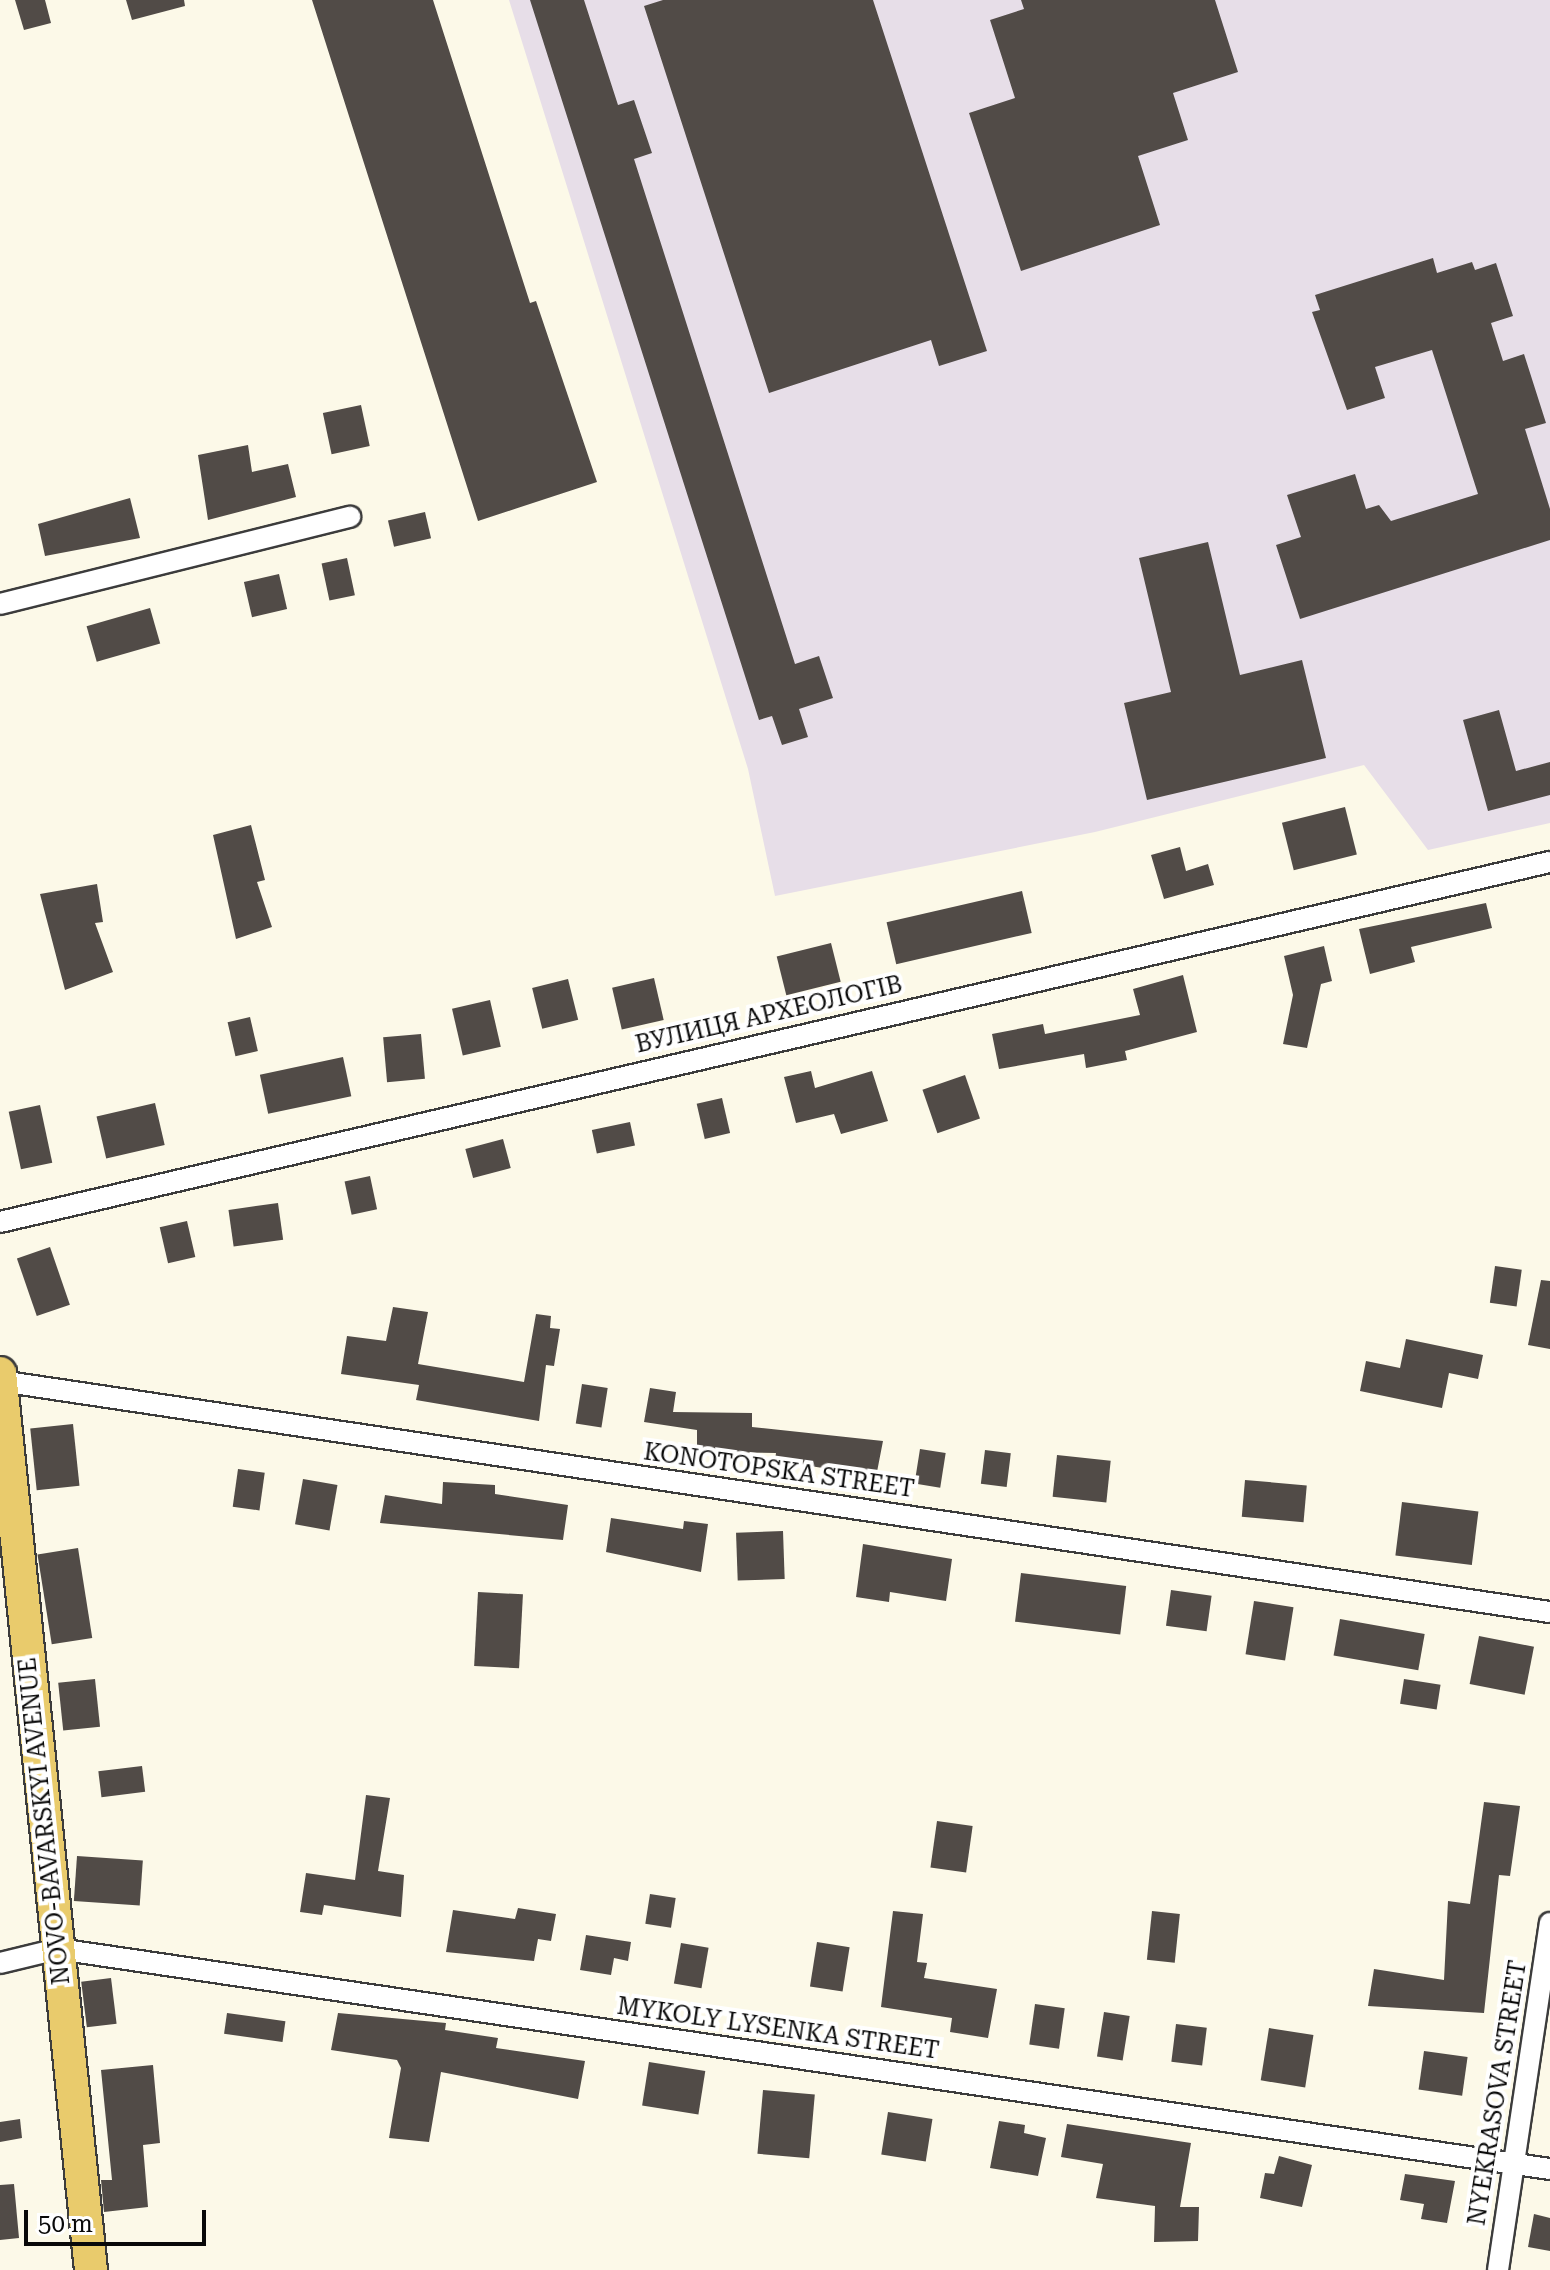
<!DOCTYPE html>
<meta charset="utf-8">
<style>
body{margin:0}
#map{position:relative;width:1550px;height:2270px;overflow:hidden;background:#fcf9e8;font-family:"Roboto Serif",serif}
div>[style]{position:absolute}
.industrial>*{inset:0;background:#e7dee8}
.building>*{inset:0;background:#514b47;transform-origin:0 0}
.roads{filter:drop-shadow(2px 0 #3c3c3c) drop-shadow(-2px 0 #3c3c3c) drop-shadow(0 2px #3c3c3c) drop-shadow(0 -2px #3c3c3c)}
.minor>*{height:20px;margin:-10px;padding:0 10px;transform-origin:10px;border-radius:10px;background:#fff}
.primary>*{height:32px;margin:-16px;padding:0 16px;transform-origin:16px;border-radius:16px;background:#e9cb6c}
span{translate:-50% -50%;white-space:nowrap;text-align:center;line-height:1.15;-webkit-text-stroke:8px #fff;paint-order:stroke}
.street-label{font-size:24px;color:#090909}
.scale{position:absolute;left:24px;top:2210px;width:182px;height:36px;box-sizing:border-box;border:4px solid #090909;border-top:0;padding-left:10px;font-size:24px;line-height:28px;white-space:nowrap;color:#090909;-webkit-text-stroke:6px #fff;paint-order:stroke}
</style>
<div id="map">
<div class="industrial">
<i style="clip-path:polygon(509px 0,1550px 0,1550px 823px,1428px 850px,1364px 765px,1095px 832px,775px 896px,748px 769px)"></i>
</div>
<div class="building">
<i style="clip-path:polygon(15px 0,45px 0,51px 23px,24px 30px)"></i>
<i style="clip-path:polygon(126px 0,184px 0,185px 6px,132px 20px)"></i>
<i style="clip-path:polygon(312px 0,433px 0,530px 303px,536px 301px,597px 482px,478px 521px)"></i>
<i style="clip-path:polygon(530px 0,584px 0,618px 105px,634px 100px,652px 153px,634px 159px,795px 664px,819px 656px,833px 698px,799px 709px,808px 737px,782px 745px,772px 716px,759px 720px)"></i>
<i style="clip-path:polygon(663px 0,873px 0,987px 351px,939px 366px,931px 340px,769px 393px,644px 6px)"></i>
<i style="clip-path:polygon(1021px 0,1215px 0,1238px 72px,1173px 93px,1188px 140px,1138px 156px,1160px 225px,1021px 271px,969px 113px,1015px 98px,990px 20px,1024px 9px)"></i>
<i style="clip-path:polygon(1433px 258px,1437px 273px,1472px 262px,1475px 270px,1496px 263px,1513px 316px,1491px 323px,1503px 361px,1524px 354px,1546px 423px,1525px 429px,1550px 509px,1550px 540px,1300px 619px,1276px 545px,1301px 537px,1287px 495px,1355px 474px,1366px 509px,1379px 505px,1391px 521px,1478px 494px,1432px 350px,1375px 367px,1385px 398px,1347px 410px,1312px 312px,1320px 310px,1315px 295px)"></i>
<i style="left:361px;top:405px;width:42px;height:39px;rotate:78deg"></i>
<i style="clip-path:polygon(248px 445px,252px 472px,288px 464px,296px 497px,208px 520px,198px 455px)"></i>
<i style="clip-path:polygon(130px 498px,140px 538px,45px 556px,38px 524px)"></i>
<i style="left:425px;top:512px;width:27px;height:38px;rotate:77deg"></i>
<i style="clip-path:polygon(1208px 542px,1240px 675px,1302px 660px,1326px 758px,1147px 800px,1124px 703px,1171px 692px,1139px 558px)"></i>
<i style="left:347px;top:558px;width:38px;height:26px;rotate:78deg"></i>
<i style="left:279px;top:574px;width:36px;height:36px;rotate:77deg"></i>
<i style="left:150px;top:608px;width:37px;height:66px;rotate:74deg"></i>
<i style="clip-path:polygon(1499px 710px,1516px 771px,1550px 762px,1550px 795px,1488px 811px,1463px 720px)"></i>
<i style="left:1345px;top:807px;width:49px;height:65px;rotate:76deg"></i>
<i style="clip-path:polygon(251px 825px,265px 880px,257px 882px,272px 927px,236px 939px,213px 835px)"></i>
<i style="clip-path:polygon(1180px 847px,1186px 871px,1208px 864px,1214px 885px,1164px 899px,1151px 855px)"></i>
<i style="clip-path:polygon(97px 884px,103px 922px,95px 923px,113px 972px,65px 990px,40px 894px)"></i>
<i style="left:1022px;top:891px;width:43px;height:139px;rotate:77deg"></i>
<i style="clip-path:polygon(1486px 903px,1492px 928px,1411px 947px,1415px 962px,1370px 974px,1359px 929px)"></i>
<i style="left:831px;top:943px;width:40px;height:56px;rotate:76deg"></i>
<i style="clip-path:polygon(1324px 946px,1332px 981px,1321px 984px,1307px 1048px,1283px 1044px,1293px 995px,1284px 956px)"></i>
<i style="clip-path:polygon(1183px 975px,1197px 1032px,1125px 1051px,1127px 1060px,1086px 1068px,1084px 1054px,999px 1069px,992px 1034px,1043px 1024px,1045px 1034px,1140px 1015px,1133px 989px)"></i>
<i style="left:654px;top:978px;width:43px;height:43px;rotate:77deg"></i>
<i style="left:568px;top:979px;width:42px;height:37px;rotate:76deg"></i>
<i style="left:490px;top:1000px;width:48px;height:39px;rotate:77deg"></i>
<i style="left:250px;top:1017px;width:35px;height:23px;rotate:77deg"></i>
<i style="left:421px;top:1034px;width:45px;height:38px;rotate:85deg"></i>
<i style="left:343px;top:1057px;width:40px;height:85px;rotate:78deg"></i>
<i style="clip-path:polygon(811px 1071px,815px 1088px,872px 1071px,888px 1121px,841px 1134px,834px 1114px,796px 1123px,784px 1077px)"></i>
<i style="left:965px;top:1075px;width:46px;height:45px;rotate:71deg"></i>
<i style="left:722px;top:1098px;width:36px;height:26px;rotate:77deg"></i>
<i style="left:155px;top:1103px;width:43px;height:60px;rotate:77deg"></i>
<i style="left:40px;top:1105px;width:59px;height:32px;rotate:78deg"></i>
<i style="left:630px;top:1122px;width:24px;height:39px;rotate:78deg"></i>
<i style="left:503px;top:1139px;width:30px;height:39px;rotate:75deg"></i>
<i style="left:370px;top:1176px;width:34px;height:26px;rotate:78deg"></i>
<i style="left:278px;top:1203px;width:37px;height:50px;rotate:82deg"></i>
<i style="left:187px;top:1221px;width:37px;height:28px;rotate:77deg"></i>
<i style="left:50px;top:1247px;width:61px;height:35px;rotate:71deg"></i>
<i style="left:1495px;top:1266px;width:27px;height:37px;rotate:8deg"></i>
<i style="clip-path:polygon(1541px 1280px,1550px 1281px,1550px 1349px,1528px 1345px)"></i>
<i style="clip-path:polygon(393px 1307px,428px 1312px,418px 1364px,524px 1382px,536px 1314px,551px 1316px,550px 1328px,560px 1329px,554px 1366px,546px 1365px,539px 1421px,416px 1400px,419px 1385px,341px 1374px,347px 1336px,386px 1341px)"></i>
<i style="clip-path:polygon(1406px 1339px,1483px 1355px,1478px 1379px,1449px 1373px,1442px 1408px,1360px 1391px,1366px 1361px,1400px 1368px)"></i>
<i style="left:582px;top:1384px;width:26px;height:40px;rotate:9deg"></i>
<i style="clip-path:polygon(650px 1388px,676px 1392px,673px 1412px,752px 1413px,752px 1427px,883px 1441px,876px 1477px,775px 1460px,776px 1453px,697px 1452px,697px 1430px,644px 1422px)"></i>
<i style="left:73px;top:1424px;width:62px;height:43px;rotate:84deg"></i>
<i style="left:920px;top:1449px;width:26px;height:35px;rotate:9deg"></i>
<i style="left:985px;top:1450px;width:26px;height:34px;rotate:7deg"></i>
<i style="left:1057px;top:1455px;width:54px;height:42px;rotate:6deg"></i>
<i style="left:238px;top:1469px;width:27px;height:38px;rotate:8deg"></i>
<i style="left:303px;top:1479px;width:35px;height:46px;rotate:10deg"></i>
<i style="left:1245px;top:1480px;width:62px;height:37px;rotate:5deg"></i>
<i style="clip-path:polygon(443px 1482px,495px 1485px,495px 1494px,568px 1505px,563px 1540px,380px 1523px,385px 1495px,442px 1504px)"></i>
<i style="left:1402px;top:1502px;width:77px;height:54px;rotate:7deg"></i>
<i style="clip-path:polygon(611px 1518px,683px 1529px,684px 1521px,708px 1524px,701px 1572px,606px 1552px)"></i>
<i style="left:783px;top:1531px;width:48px;height:47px;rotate:88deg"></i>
<i style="clip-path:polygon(863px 1544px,952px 1559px,946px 1601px,890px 1592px,889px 1602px,856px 1597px)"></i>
<i style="left:78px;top:1548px;width:91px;height:41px;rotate:81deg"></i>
<i style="left:1021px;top:1573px;width:106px;height:49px;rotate:7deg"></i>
<i style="left:1171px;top:1590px;width:41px;height:36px;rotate:8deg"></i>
<i style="left:478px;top:1592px;width:45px;height:74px;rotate:3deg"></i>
<i style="left:1254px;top:1601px;width:40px;height:54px;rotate:9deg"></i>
<i style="left:1340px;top:1619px;width:86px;height:37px;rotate:10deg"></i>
<i style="left:1479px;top:1636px;width:56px;height:49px;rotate:11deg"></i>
<i style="left:95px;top:1679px;width:48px;height:37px;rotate:84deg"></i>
<i style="left:1404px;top:1679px;width:37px;height:25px;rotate:9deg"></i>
<i style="left:142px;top:1766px;width:26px;height:44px;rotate:83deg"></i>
<i style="clip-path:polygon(366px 1795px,390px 1798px,378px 1871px,404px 1875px,401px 1917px,324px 1905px,322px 1915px,300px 1912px,306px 1873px,355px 1880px)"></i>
<i style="clip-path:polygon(1484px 1802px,1520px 1806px,1510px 1876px,1499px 1875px,1484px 2013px,1368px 2006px,1374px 1969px,1444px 1980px,1448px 1901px,1470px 1904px)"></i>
<i style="left:937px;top:1821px;width:36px;height:47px;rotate:8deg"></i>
<i style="left:77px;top:1856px;width:66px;height:45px;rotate:4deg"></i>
<i style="left:650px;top:1894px;width:26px;height:30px;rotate:9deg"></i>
<i style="clip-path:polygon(518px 1908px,556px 1914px,551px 1941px,538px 1939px,534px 1961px,446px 1952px,453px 1910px,515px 1919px)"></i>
<i style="clip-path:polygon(893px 1911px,923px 1914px,917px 1962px,927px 1963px,924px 1978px,997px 1989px,988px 2038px,950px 2032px,952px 2018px,881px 2007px)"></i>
<i style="left:1152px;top:1911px;width:28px;height:49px;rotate:6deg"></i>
<i style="clip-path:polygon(586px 1935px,631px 1942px,628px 1961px,614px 1958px,611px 1975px,580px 1970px)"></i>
<i style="left:817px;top:1942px;width:33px;height:45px;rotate:9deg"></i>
<i style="left:681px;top:1943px;width:28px;height:41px;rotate:10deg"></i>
<i style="left:111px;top:1978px;width:46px;height:30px;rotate:83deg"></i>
<i style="left:1035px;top:2004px;width:30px;height:41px;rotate:8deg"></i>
<i style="left:1104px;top:2012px;width:26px;height:45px;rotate:9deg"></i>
<i style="left:227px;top:2013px;width:59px;height:21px;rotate:8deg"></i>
<i style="clip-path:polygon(338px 2013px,446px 2023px,445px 2030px,498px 2038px,496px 2048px,585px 2061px,578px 2099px,441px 2072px,429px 2142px,389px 2138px,401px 2068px,397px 2060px,331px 2050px)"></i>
<i style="left:1176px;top:2024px;width:31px;height:38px;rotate:7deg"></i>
<i style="left:1269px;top:2028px;width:45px;height:53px;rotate:9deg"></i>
<i style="left:1424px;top:2051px;width:44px;height:39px;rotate:8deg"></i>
<i style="left:649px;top:2062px;width:57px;height:44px;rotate:9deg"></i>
<i style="clip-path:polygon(153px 2065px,160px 2143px,143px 2145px,148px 2207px,104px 2212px,101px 2180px,112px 2180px,101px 2070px)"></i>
<i style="left:763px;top:2090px;width:52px;height:64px;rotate:5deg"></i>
<i style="left:888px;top:2112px;width:45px;height:43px;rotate:9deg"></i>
<i style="clip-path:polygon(20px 2119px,22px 2138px,0 2142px,0 2122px)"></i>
<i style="clip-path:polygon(999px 2121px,1025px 2125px,1024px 2133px,1046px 2138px,1038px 2176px,990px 2168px)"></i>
<i style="clip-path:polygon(1067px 2124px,1191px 2143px,1180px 2207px,1199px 2207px,1198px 2241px,1154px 2242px,1155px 2206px,1096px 2198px,1103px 2164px,1061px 2157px)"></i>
<i style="clip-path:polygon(1279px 2156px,1312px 2165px,1302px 2207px,1260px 2198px,1265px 2173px,1274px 2174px)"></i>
<i style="clip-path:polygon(1405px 2174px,1455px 2181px,1447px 2223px,1421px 2219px,1424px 2204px,1400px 2200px)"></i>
<i style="clip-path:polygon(14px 2184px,19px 2238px,0 2240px,0 2185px)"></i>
<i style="clip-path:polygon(1534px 2214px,1550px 2218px,1550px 2251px,1528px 2247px)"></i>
</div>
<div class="roads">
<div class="minor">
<i style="left:0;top:604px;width:361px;rotate:-14deg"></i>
<i style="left:0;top:1222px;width:1591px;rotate:-13.08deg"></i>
<i style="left:0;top:1381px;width:1567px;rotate:8.48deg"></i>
<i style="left:0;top:1963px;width:60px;rotate:-13.6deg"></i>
<i style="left:58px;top:1949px;width:1508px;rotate:8.39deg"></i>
<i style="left:1498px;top:2270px;width:351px;rotate:-81.5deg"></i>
</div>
<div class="primary">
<i style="left:0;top:1373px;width:902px;rotate:84.21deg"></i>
</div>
</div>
<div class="street-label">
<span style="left:769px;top:1015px;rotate:-13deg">ВУЛИЦЯ АРХЕОЛОГІВ</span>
<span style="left:779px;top:1471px;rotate:8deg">KONOTOPSKA STREET</span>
<span style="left:45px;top:1821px;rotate:-96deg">NOVO-BAVARSKYI AVENUE</span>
<span style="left:778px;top:2029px;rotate:8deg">MYKOLY LYSENKA STREET</span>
<span style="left:1498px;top:2093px;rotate:-81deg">NYEKRASOVA STREET</span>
</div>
<div class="scale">50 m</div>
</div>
